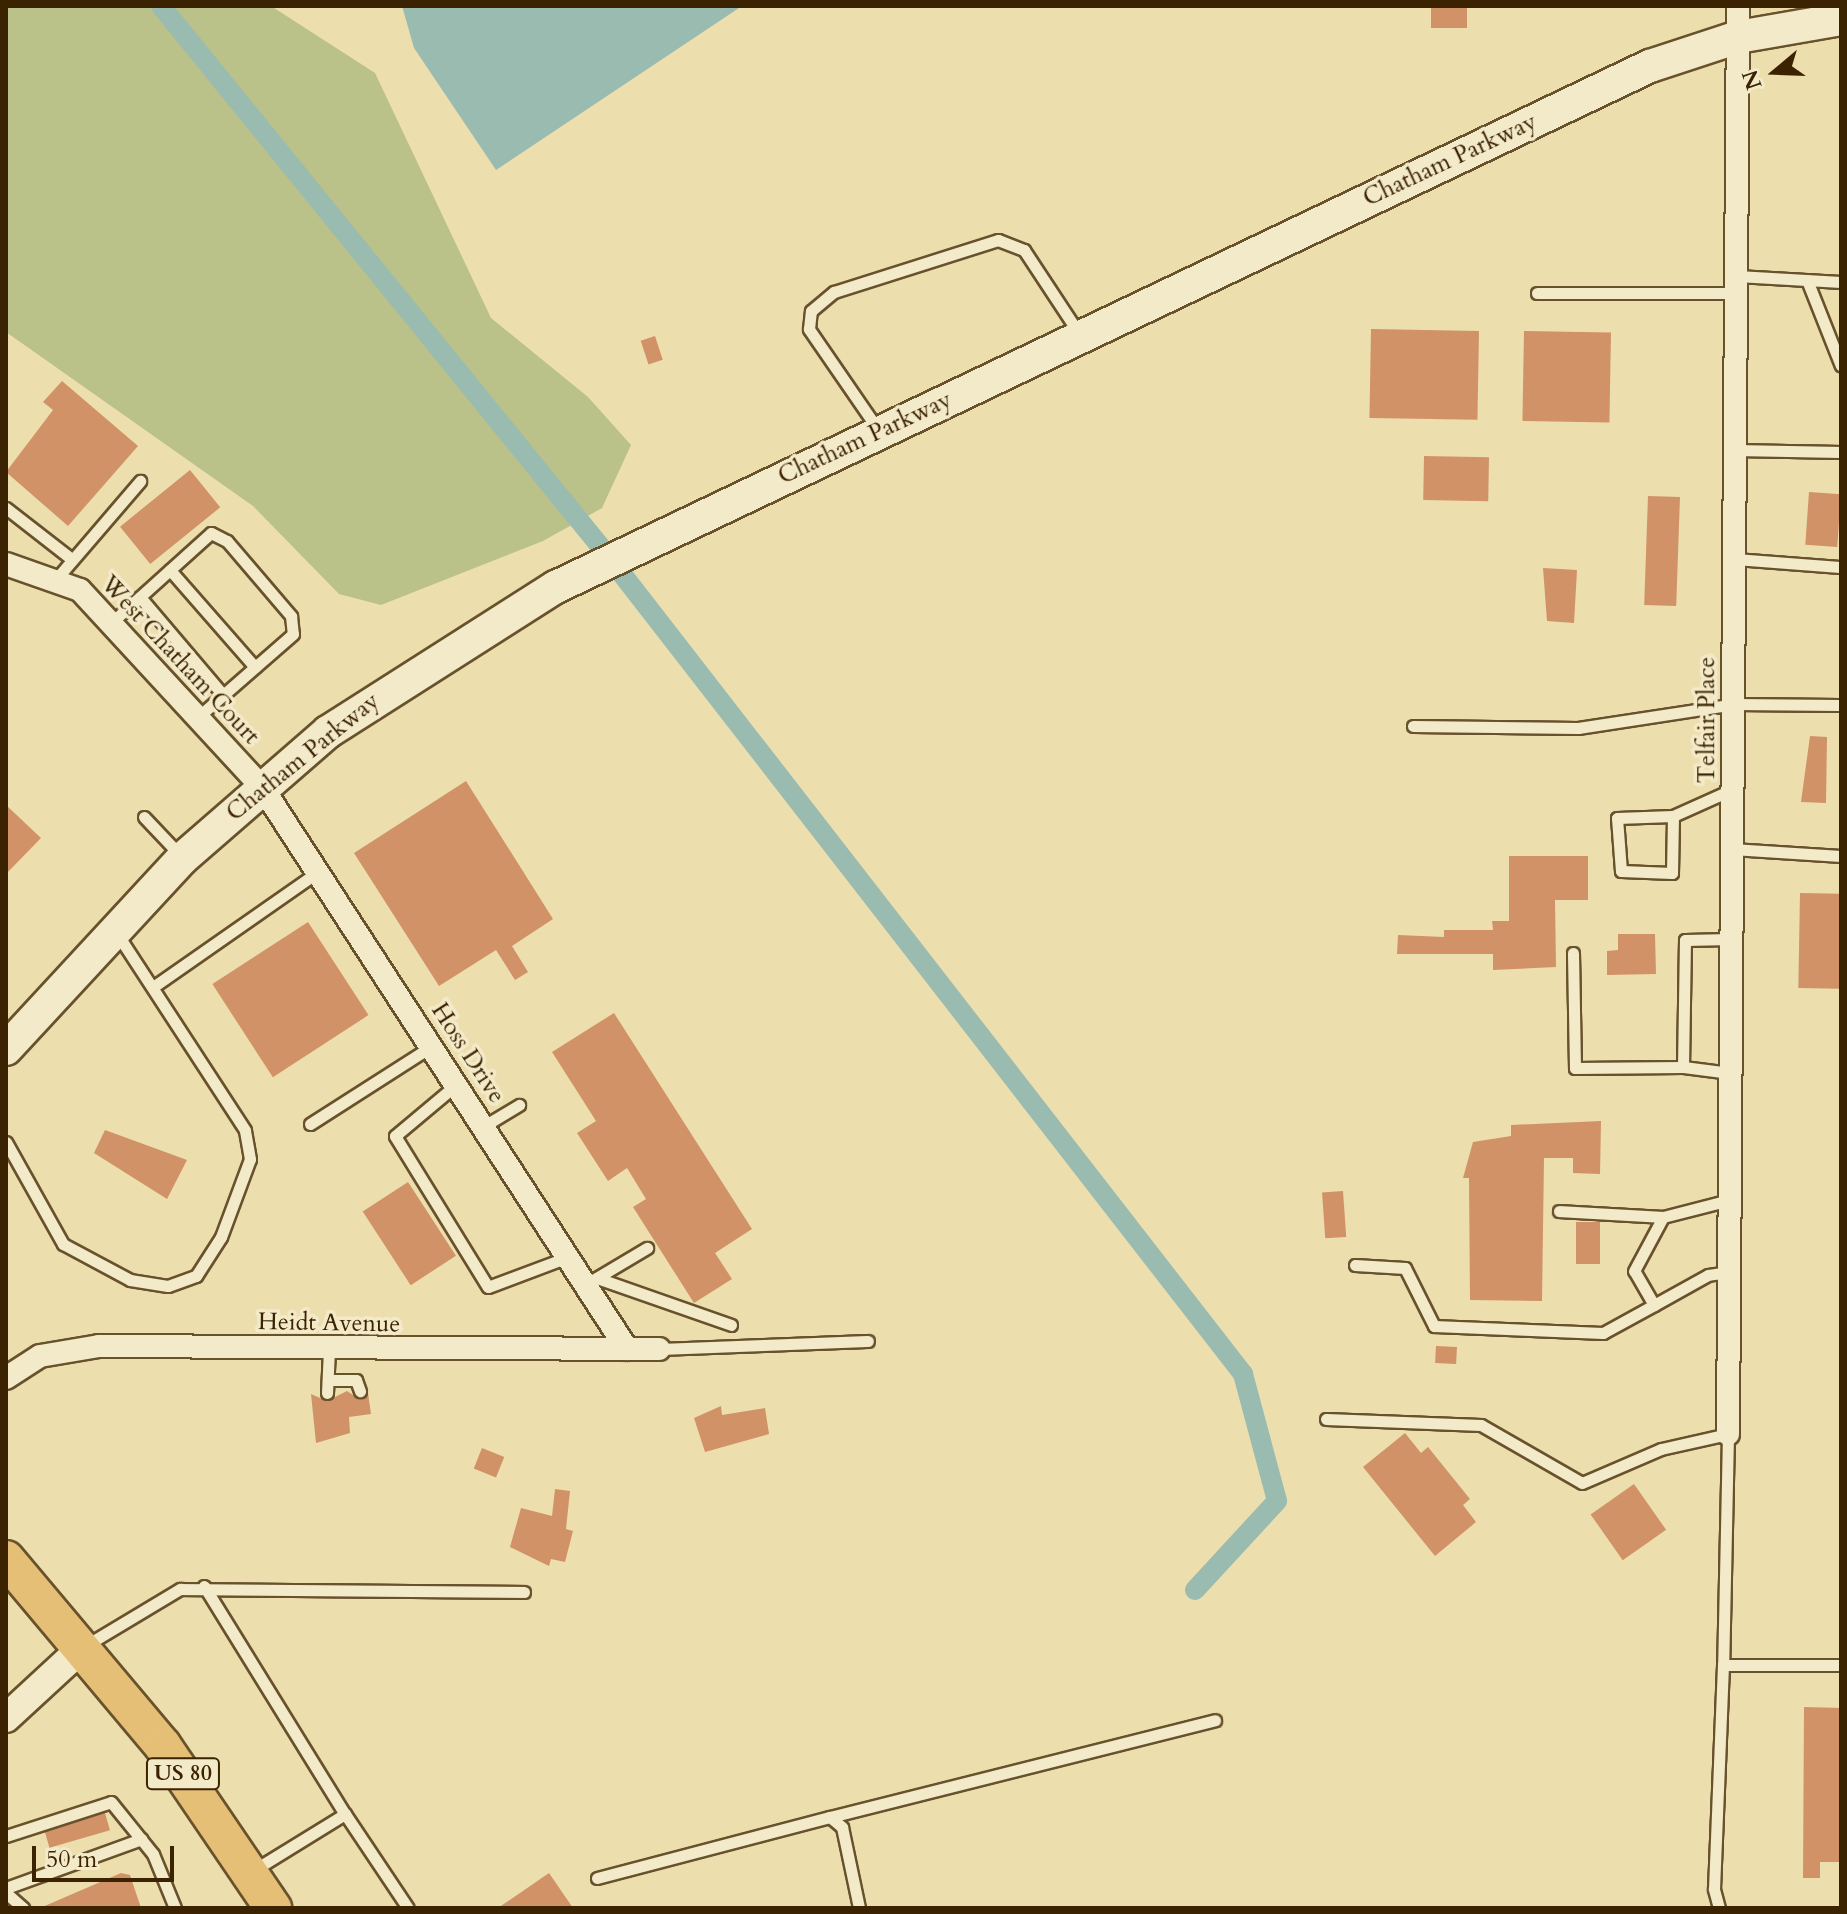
<!DOCTYPE html>
<style>
body{margin:0}
#map{position:relative;width:1847px;height:1914px;overflow:hidden;background:#eddeae;font-family:Cardo,serif}
div>[style]{position:absolute}
.green>*{inset:0;background:#bac189}
.water>*{inset:0;background:#9abbb0}
.canal>*{height:20px;margin:-10px;padding:0 10px;transform-origin:10px;border-radius:10px;background:#9abbb0}
.building>*{inset:0;background:#d09266;transform-origin:0 0}
.roads{filter:drop-shadow(2px 0 #68522c) drop-shadow(-2px 0 #68522c) drop-shadow(0 2px #68522c) drop-shadow(0 -2px #68522c)}
.service>*{height:11px;margin:-5.5px;padding:0 5.5px;transform-origin:5.5px;border-radius:5.5px;background:#f3eaca}
.minor>*{height:22px;margin:-11px;padding:0 11px;transform-origin:11px;border-radius:11px;background:#f3eaca}
.tertiary>*{height:28px;margin:-14px;padding:0 14px;transform-origin:14px;border-radius:14px;background:#f3eaca}
.secondary>*{height:32px;margin:-16px;padding:0 16px;transform-origin:16px;border-radius:16px;background:#f3eaca}
.primary>*{height:36px;margin:-18px;padding:0 18px;transform-origin:18px;border-radius:18px;background:#e6bf77}
span{translate:-50% -50%;white-space:nowrap;text-align:center;line-height:1.15;-webkit-text-stroke:7px #f3eaca;paint-order:stroke}
.shield-label span{padding:2px 6px;background:#f3eaca;border:2px solid;border-radius:6px;-webkit-text-stroke-width:0}
.shield-label{font-size:22px;color:#3b2301;font-weight:700}
.street-label{font-size:24px;color:#3b2301}
.frame{position:absolute;inset:0;border:8px solid #3b2301;pointer-events:none}
.north{position:absolute;left:1735px;top:32px;width:80px;height:80px;-webkit-text-stroke:6px #f3eaca;paint-order:stroke;rotate:251deg;font-size:22px;font-weight:700;line-height:32px;text-align:center;color:#3b2301}
.north::after{content:'';display:block;margin:auto;width:28px;height:36px;background:#3b2301;clip-path:polygon(50% 0,100% 100%,50% 72%,0 100%)}
.scale{position:absolute;left:32px;top:1846px;width:142px;height:36px;box-sizing:border-box;border:4px solid #3b2301;border-top:0;padding-left:10px;font-size:24px;line-height:28px;white-space:nowrap;color:#3b2301;-webkit-text-stroke:6px #f3eaca;paint-order:stroke}
</style>
<div id="map">
<div class="green">
<i style="clip-path:polygon(6px 6px,271px 6px,375px 73px,491px 318px,588px 397px,631px 445px,602px 508px,543px 541px,381px 605px,339px 594px,253px 506px,6px 332px)"></i>
</div>
<div class="water">
<i style="clip-path:polygon(402px 6px,742px 6px,496px 170px,414px 48px)"></i>
</div>
<div class="canal">
<i style="left:161px;top:6px;width:696px;rotate:50.89deg"></i>
<i style="left:622px;top:574px;width:1013px;rotate:52.18deg"></i>
<i style="left:1243px;top:1374px;width:131px;rotate:75deg"></i>
<i style="left:1277px;top:1501px;width:121px;rotate:132.7deg"></i>
</div>
<div class="building">
<i style="left:1431px;top:6px;width:36px;height:22px"></i>
<i style="left:1371px;top:329px;width:108px;height:89px;rotate:1deg"></i>
<i style="left:1524px;top:331px;width:87px;height:90px;rotate:1deg"></i>
<i style="left:655px;top:336px;width:25px;height:15px;rotate:72deg"></i>
<i style="clip-path:polygon(62px 381px,138px 446px,68px 526px,6px 472px,53px 410px,43px 402px)"></i>
<i style="left:1424px;top:456px;width:65px;height:44px;rotate:1deg"></i>
<i style="left:190px;top:470px;width:48px;height:90px;rotate:51deg"></i>
<i style="left:1809px;top:492px;width:32px;height:53px;rotate:4deg"></i>
<i style="left:1648px;top:496px;width:32px;height:109px;rotate:2deg"></i>
<i style="clip-path:polygon(1543px 568px,1577px 570px,1574px 623px,1547px 621px)"></i>
<i style="clip-path:polygon(1810px 736px,1827px 737px,1826px 803px,1801px 802px)"></i>
<i style="clip-path:polygon(466px 781px,553px 919px,512px 946px,528px 972px,515px 980px,496px 950px,439px 986px,354px 853px)"></i>
<i style="clip-path:polygon(6px 805px,41px 838px,6px 874px)"></i>
<i style="clip-path:polygon(1509px 856px,1588px 856px,1588px 900px,1555px 900px,1556px 967px,1493px 970px,1493px 954px,1397px 954px,1398px 935px,1444px 937px,1444px 930px,1493px 930px,1492px 921px,1509px 921px)"></i>
<i style="left:1800px;top:893px;width:41px;height:95px;rotate:1deg"></i>
<i style="left:308px;top:922px;width:111px;height:114px;rotate:57deg"></i>
<i style="clip-path:polygon(1618px 934px,1655px 934px,1656px 974px,1607px 975px,1607px 951px,1618px 950px)"></i>
<i style="clip-path:polygon(614px 1013px,752px 1229px,715px 1253px,732px 1279px,694px 1303px,633px 1207px,646px 1199px,627px 1168px,608px 1181px,577px 1133px,596px 1121px,552px 1052px)"></i>
<i style="clip-path:polygon(1601px 1121px,1600px 1174px,1573px 1173px,1573px 1158px,1544px 1158px,1542px 1301px,1470px 1300px,1469px 1178px,1463px 1178px,1473px 1142px,1511px 1136px,1511px 1125px)"></i>
<i style="clip-path:polygon(105px 1130px,187px 1160px,167px 1199px,94px 1153px)"></i>
<i style="left:408px;top:1182px;width:88px;height:54px;rotate:57deg"></i>
<i style="left:1343px;top:1191px;width:46px;height:21px;rotate:86deg"></i>
<i style="left:1576px;top:1222px;width:24px;height:42px"></i>
<i style="left:1436px;top:1346px;width:21px;height:17px;rotate:3deg"></i>
<i style="clip-path:polygon(347px 1391px,359px 1399px,368px 1393px,371px 1414px,349px 1417px,350px 1433px,316px 1443px,311px 1394px,327px 1401px)"></i>
<i style="clip-path:polygon(721px 1406px,722px 1415px,765px 1408px,769px 1434px,705px 1452px,694px 1418px)"></i>
<i style="clip-path:polygon(1405px 1433px,1421px 1453px,1428px 1447px,1470px 1499px,1463px 1505px,1476px 1522px,1435px 1556px,1363px 1467px)"></i>
<i style="left:482px;top:1448px;width:24px;height:22px;rotate:22deg"></i>
<i style="left:1634px;top:1484px;width:56px;height:53px;rotate:55deg"></i>
<i style="clip-path:polygon(555px 1489px,570px 1491px,566px 1529px,573px 1531px,565px 1562px,551px 1559px,549px 1566px,510px 1547px,521px 1508px,552px 1516px)"></i>
<i style="clip-path:polygon(1804px 1707px,1841px 1708px,1841px 1862px,1820px 1862px,1820px 1878px,1803px 1878px)"></i>
<i style="left:105px;top:1813px;width:18px;height:63px;rotate:74deg"></i>
<i style="clip-path:polygon(121px 1873px,130px 1875px,141px 1908px,40px 1908px)"></i>
<i style="clip-path:polygon(549px 1873px,573px 1908px,498px 1908px)"></i>
</div>
<div class="roads">
<div class="service">
<i style="left:1737px;top:276px;width:104px;rotate:3.3deg"></i>
<i style="left:1807px;top:280px;width:92px;rotate:68.4deg"></i>
<i style="left:1537px;top:293px;width:199px"></i>
<i style="left:879px;top:431px;width:124px;rotate:-124.5deg"></i>
<i style="left:809px;top:329px;width:18px;rotate:-84deg"></i>
<i style="left:811px;top:311px;width:30px;rotate:-40deg"></i>
<i style="left:834px;top:292px;width:172px;rotate:-17.6deg"></i>
<i style="left:998px;top:240px;width:28px;rotate:21deg"></i>
<i style="left:1024px;top:250px;width:102px;rotate:56.6deg"></i>
<i style="left:1735px;top:450px;width:106px;rotate:1.1deg"></i>
<i style="left:6px;top:508px;width:80px;rotate:37.9deg"></i>
<i style="left:1734px;top:559px;width:107px;rotate:4.3deg"></i>
<i style="left:170px;top:570px;width:129px;rotate:48.8deg"></i>
<i style="left:57px;top:578px;width:128px;rotate:-49.4deg"></i>
<i style="left:140px;top:597px;width:128px;rotate:49.7deg"></i>
<i style="left:112px;top:622px;width:133px;rotate:-42deg"></i>
<i style="left:211px;top:533px;width:18px;rotate:27deg"></i>
<i style="left:227px;top:541px;width:99px;rotate:49.5deg"></i>
<i style="left:291px;top:616px;width:18px;rotate:84deg"></i>
<i style="left:293px;top:634px;width:126px;rotate:138.9deg"></i>
<i style="left:1413px;top:726px;width:165px;rotate:0.7deg"></i>
<i style="left:1578px;top:728px;width:158px;rotate:-8.7deg"></i>
<i style="left:1734px;top:704px;width:105px;rotate:0.5deg"></i>
<i style="left:1673px;top:816px;width:57px;rotate:91deg"></i>
<i style="left:1672px;top:873px;width:51px;rotate:-177.8deg"></i>
<i style="left:1621px;top:871px;width:53px;rotate:-94.3deg"></i>
<i style="left:1617px;top:818px;width:56px;rotate:-2deg"></i>
<i style="left:1673px;top:816px;width:66px;rotate:-24.2deg"></i>
<i style="left:144px;top:817px;width:52px;rotate:46.5deg"></i>
<i style="left:1732px;top:849px;width:109px;rotate:3.7deg"></i>
<i style="left:1573px;top:953px;width:115px;rotate:89deg"></i>
<i style="left:1575px;top:1068px;width:108px;rotate:-0.5deg"></i>
<i style="left:153px;top:987px;width:203px;rotate:-34.9deg"></i>
<i style="left:1730px;top:1073px;width:47px;rotate:-172.7deg"></i>
<i style="left:1683px;top:1067px;width:127px;rotate:-89.1deg"></i>
<i style="left:1685px;top:940px;width:46px;rotate:-1.2deg"></i>
<i style="left:457px;top:1084px;width:81px;rotate:140deg"></i>
<i style="left:395px;top:1136px;width:177px;rotate:58.4deg"></i>
<i style="left:488px;top:1287px;width:85px;rotate:-20.6deg"></i>
<i style="left:310px;top:1124px;width:145px;rotate:-32.6deg"></i>
<i style="left:484px;top:1126px;width:41px;rotate:-31deg"></i>
<i style="left:6px;top:1142px;width:117px;rotate:60.8deg"></i>
<i style="left:63px;top:1244px;width:76px;rotate:28.2deg"></i>
<i style="left:130px;top:1280px;width:38px;rotate:9deg"></i>
<i style="left:168px;top:1286px;width:30px;rotate:-20deg"></i>
<i style="left:196px;top:1276px;width:46px;rotate:-57.3deg"></i>
<i style="left:221px;top:1237px;width:83px;rotate:-69.6deg"></i>
<i style="left:250px;top:1159px;width:29px;rotate:-100deg"></i>
<i style="left:245px;top:1130px;width:233px;rotate:-123.1deg"></i>
<i style="left:1559px;top:1211px;width:104px;rotate:3.3deg"></i>
<i style="left:1355px;top:1265px;width:50px;rotate:3.4deg"></i>
<i style="left:1405px;top:1268px;width:65px;rotate:63.4deg"></i>
<i style="left:1434px;top:1326px;width:169px;rotate:2.4deg"></i>
<i style="left:1603px;top:1333px;width:58px;rotate:-28.8deg"></i>
<i style="left:1729px;top:1272px;width:21px;rotate:172deg"></i>
<i style="left:1708px;top:1275px;width:62px;rotate:150.9deg"></i>
<i style="left:1654px;top:1305px;width:39px;rotate:-120deg"></i>
<i style="left:1634px;top:1271px;width:61px;rotate:-61.8deg"></i>
<i style="left:1663px;top:1217px;width:68px;rotate:-14.4deg"></i>
<i style="left:597px;top:1278px;width:142px;rotate:19.3deg"></i>
<i style="left:593px;top:1280px;width:63px;rotate:-30.7deg"></i>
<i style="left:659px;top:1349px;width:209px;rotate:-2.2deg"></i>
<i style="left:328px;top:1380px;width:28px"></i>
<i style="left:356px;top:1380px;width:12px;rotate:70deg"></i>
<i style="left:327px;top:1393px;width:44px;rotate:-87.4deg"></i>
<i style="left:1326px;top:1419px;width:155px;rotate:2.2deg"></i>
<i style="left:1481px;top:1425px;width:116px;rotate:29.9deg"></i>
<i style="left:1582px;top:1483px;width:86px;rotate:-23.3deg"></i>
<i style="left:1661px;top:1449px;width:69px;rotate:-12.6deg"></i>
<i style="left:1728px;top:1434px;width:231px;rotate:91.2deg"></i>
<i style="left:1723px;top:1665px;width:118px"></i>
<i style="left:204px;top:1586px;width:268px;rotate:58.3deg"></i>
<i style="left:85px;top:1646px;width:111px;rotate:-31deg"></i>
<i style="left:180px;top:1589px;width:344px;rotate:0.5deg"></i>
<i style="left:830px;top:1817px;width:397px;rotate:-14.1deg"></i>
<i style="left:6px;top:1836px;width:110px;rotate:-17.9deg"></i>
<i style="left:111px;top:1802px;width:67px;rotate:51.1deg"></i>
<i style="left:153px;top:1854px;width:58px;rotate:67.8deg"></i>
<i style="left:254px;top:1870px;width:107px;rotate:-31.6deg"></i>
<i style="left:345px;top:1814px;width:113px;rotate:56.2deg"></i>
<i style="left:597px;top:1878px;width:241px;rotate:-14.7deg"></i>
<i style="left:830px;top:1817px;width:16px;rotate:40deg"></i>
<i style="left:842px;top:1827px;width:83px;rotate:78.1deg"></i>
<i style="left:6px;top:1888px;width:144px;rotate:-19.9deg"></i>
<i style="left:6px;top:1893px;width:23px;rotate:41deg"></i>
<i style="left:1719px;top:1908px;width:20px;rotate:-105deg"></i>
<i style="left:1714px;top:1889px;width:224px;rotate:-87.7deg"></i>
</div>
<div class="minor">
<i style="left:6px;top:564px;width:78px;rotate:19.4deg"></i>
<i style="left:80px;top:590px;width:268px;rotate:47.3deg"></i>
<i style="left:262px;top:787px;width:670px;rotate:57deg"></i>
<i style="left:6px;top:1378px;width:40px;rotate:-32.9deg"></i>
<i style="left:40px;top:1356px;width:60px;rotate:-9.6deg"></i>
<i style="left:99px;top:1346px;width:560px;rotate:0.31deg"></i>
<i style="left:1728px;top:1434px;width:1428px;rotate:-89.6deg"></i>
</div>
<div class="tertiary">
<i style="left:6px;top:1718px;width:106px;rotate:-42.7deg"></i>
</div>
<div class="secondary">
<i style="left:6px;top:1049px;width:260px;rotate:-47.2deg"></i>
<i style="left:183px;top:858px;width:192px;rotate:-41deg"></i>
<i style="left:328px;top:732px;width:270px;rotate:-32.5deg"></i>
<i style="left:556px;top:587px;width:1212px;rotate:-25.47deg"></i>
<i style="left:1650px;top:66px;width:93px;rotate:-18.2deg"></i>
<i style="left:1738px;top:37px;width:105px;rotate:-9.9deg"></i>
</div>
<div class="primary">
<i style="left:6px;top:1559px;width:244px;rotate:50deg"></i>
<i style="left:163px;top:1746px;width:196px;rotate:55.8deg"></i>
</div>
</div>
<div class="shield-label">
<span style="left:183px;top:1774px">US 80</span>
</div>
<div class="street-label">
<span style="left:1450px;top:160px;rotate:-25deg">Chatham Parkway</span>
<span style="left:865px;top:438px;rotate:-25deg">Chatham Parkway</span>
<span style="left:180px;top:660px;rotate:47deg">West Chatham Court</span>
<span style="left:1707px;top:720px;rotate:-90deg">Telfair Place</span>
<span style="left:303px;top:757px;rotate:-39deg">Chatham Parkway</span>
<span style="left:468px;top:1053px;rotate:57deg">Hoss Drive</span>
<span style="left:329px;top:1323px;rotate:1deg">Heidt Avenue</span>
</div>
<div class="frame"></div>
<div class="north">N</div>
<div class="scale">50 m</div>
</div>
